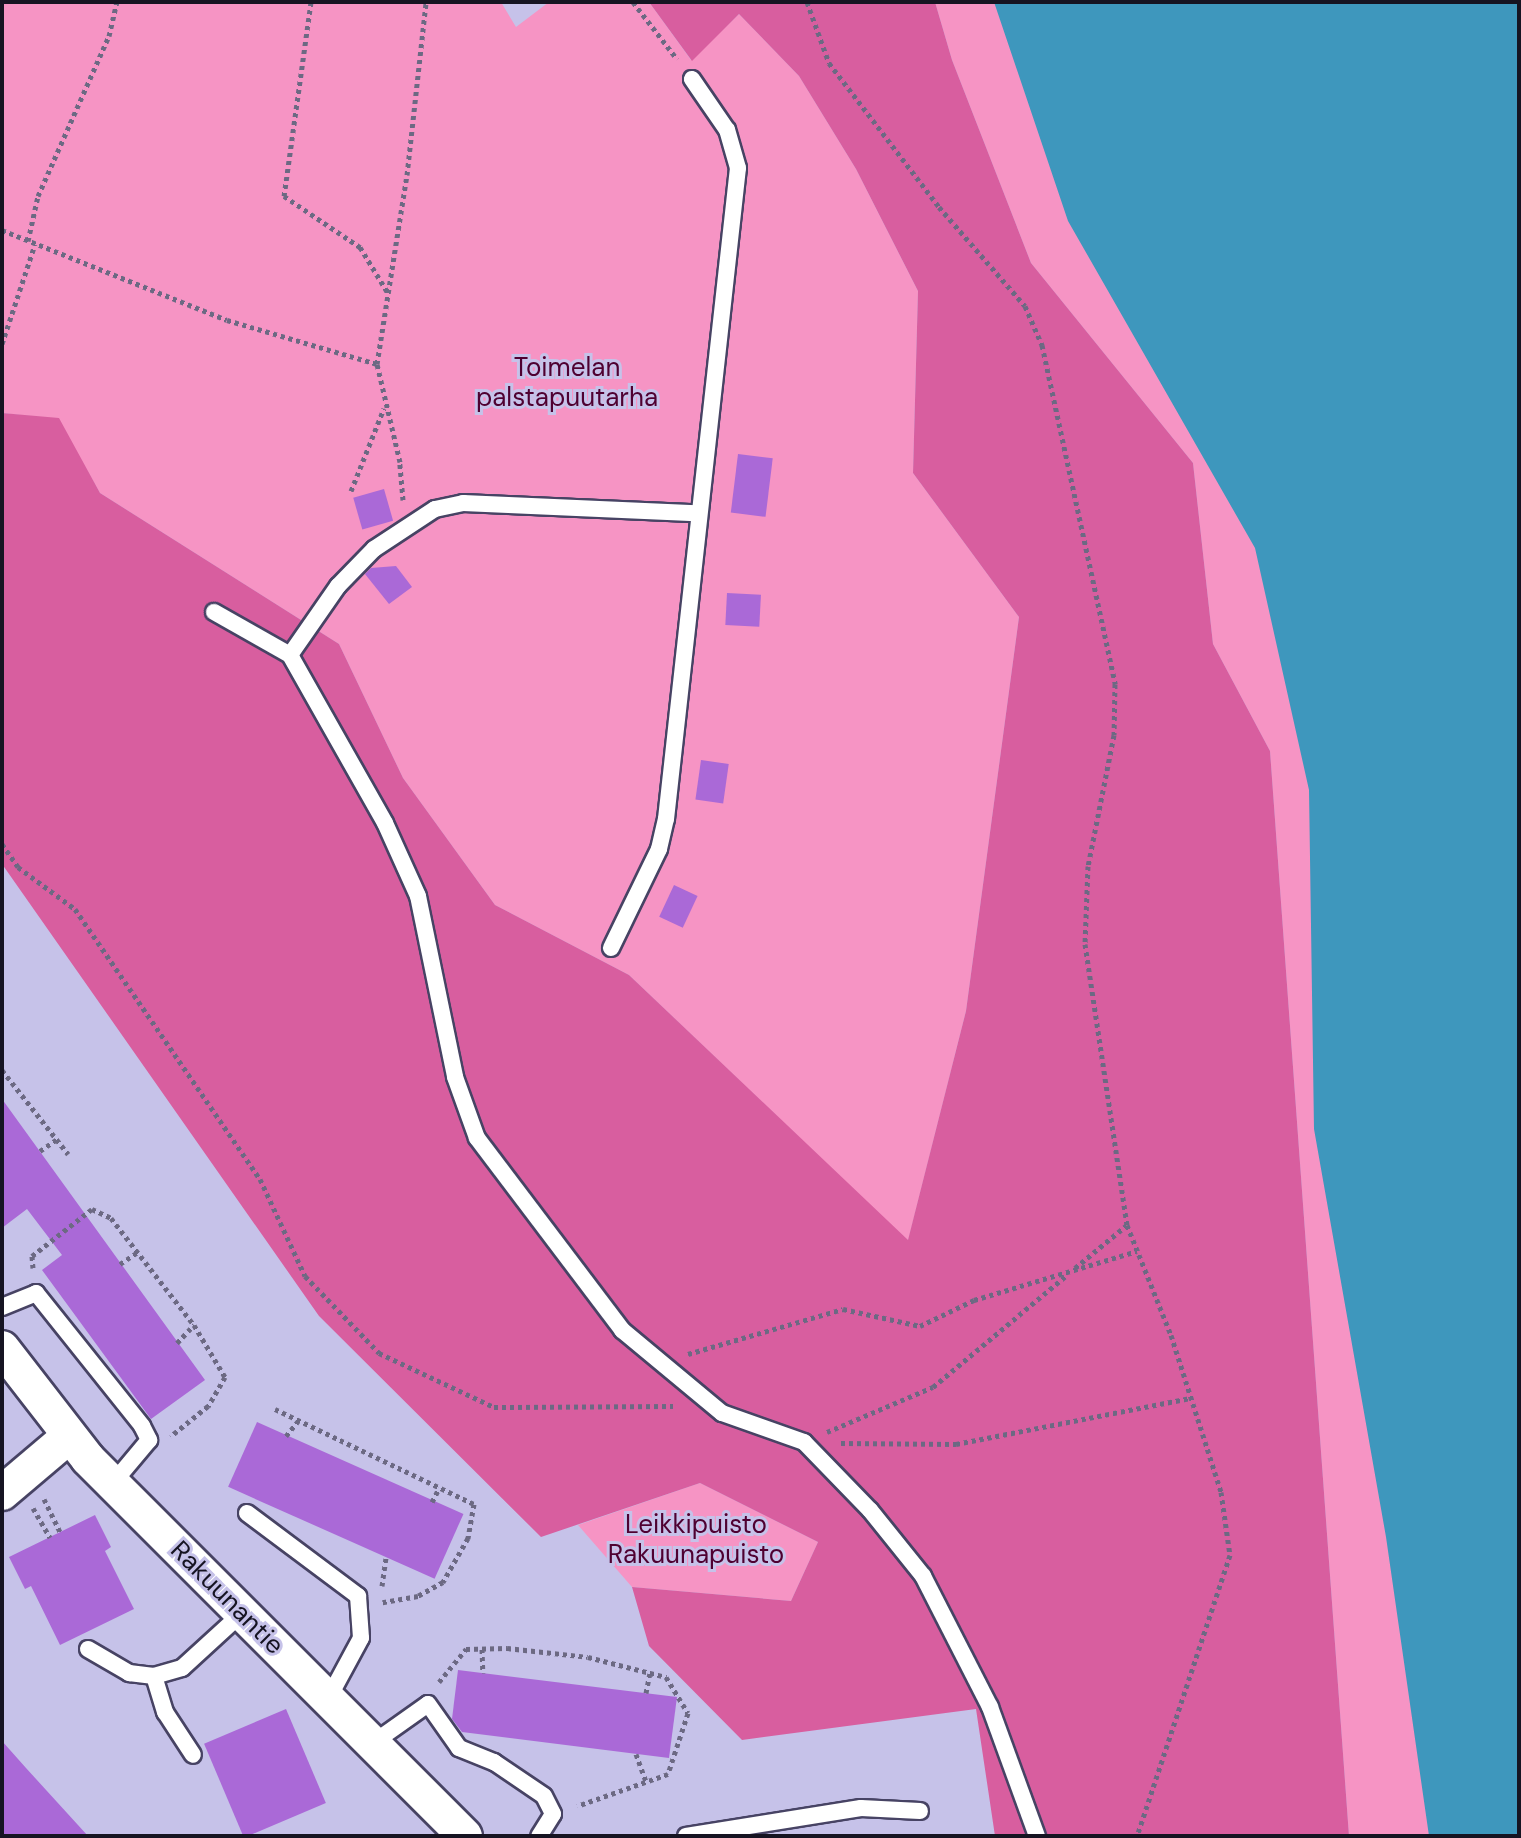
<!DOCTYPE html>
<style>
body{margin:0}
#map{position:relative;width:1521px;height:1838px;overflow:hidden;background:#c6c2e9;font-family:"DM Sans",sans-serif}
div>[style]{position:absolute}
.green>*{inset:0;background:#f694c4}
.forest>*{inset:0;background:#d85e9f}
.water>*{inset:0;background:#3e97bd}
.building>*{inset:0;background:#aa69d7;transform-origin:0 0}
.path>*{height:5px;margin-top:-2.5px;transform-origin:0;background:repeating-linear-gradient(90deg,#6c6983 0 4px,transparent 0 8px)}
.roads{filter:drop-shadow(2px 0 #474364) drop-shadow(-2px 0 #474364) drop-shadow(0 2px #474364) drop-shadow(0 -2px #474364)}
.service>*{height:16px;margin:-8px;padding:0 8px;transform-origin:8px;border-radius:8px;background:#fff}
.minor>*{height:34px;margin:-17px;padding:0 17px;transform-origin:17px;border-radius:17px;background:#fff}
span{translate:-50% -50%;white-space:nowrap;text-align:center;line-height:1.15;-webkit-text-stroke:6px #c6c2e9;paint-order:stroke}
.park-label{font-size:26px;color:#4f0031}
.street-label{font-size:26px;color:#161422}
.frame{position:absolute;inset:0;border:4px solid #161422;pointer-events:none}
</style>
<div id="map">
<div class="green">
<i style="clip-path:polygon(2px 2px,501px 2px,516px 27px,549px 2px,649px 2px,691px 60px,739px 14px,799px 76px,856px 169px,918px 291px,913px 473px,1019px 617px,966px 1011px,908px 1241px,629px 975px,495px 905px,403px 778px,339px 644px,100px 493px,58px 419px,2px 413px)"></i>
<i style="clip-path:polygon(935px 2px,1236px 2px,1519px 1836px,1349px 1836px,1270px 751px,1213px 644px,1193px 463px,1031px 263px,952px 60px)"></i>
<i style="clip-path:polygon(700px 1483px,818px 1542px,791px 1601px,632px 1587px,578px 1525px)"></i>
</div>
<div class="forest">
<i style="clip-path:polygon(649px 2px,935px 2px,952px 60px,1031px 263px,1193px 463px,1213px 644px,1270px 751px,1349px 1836px,995px 1836px,976px 1709px,742px 1740px,649px 1646px,632px 1587px,791px 1601px,818px 1542px,700px 1483px,541px 1537px,319px 1316px,2px 864px,2px 413px,59px 418px,100px 493px,339px 644px,403px 778px,495px 905px,629px 975px,908px 1240px,966px 1011px,1019px 617px,913px 473px,918px 291px,856px 169px,799px 76px,739px 14px,692px 61px)"></i>
</div>
<div class="water">
<i style="clip-path:polygon(994px 2px,1519px 2px,1519px 1836px,1429px 1836px,1386px 1537px,1314px 1129px,1309px 790px,1255px 548px,1068px 221px)"></i>
</div>
<div class="building">
<i style="left:738px;top:454px;width:35px;height:59px;rotate:7deg"></i>
<i style="left:384px;top:489px;width:33px;height:32px;rotate:74deg"></i>
<i style="clip-path:polygon(396px 566px,412px 587px,389px 604px,365px 574px,371px 568px)"></i>
<i style="left:727px;top:593px;width:34px;height:32px;rotate:3deg"></i>
<i style="left:701px;top:760px;width:28px;height:40px;rotate:8deg"></i>
<i style="left:674px;top:885px;width:26px;height:35px;rotate:25deg"></i>
<i style="clip-path:polygon(2px 1099px,205px 1380px,151px 1419px,42px 1270px,62px 1255px,27px 1209px,2px 1228px)"></i>
<i style="left:257px;top:1422px;width:226px;height:71px;rotate:24deg"></i>
<i style="clip-path:polygon(95px 1515px,111px 1547px,105px 1551px,134px 1609px,60px 1645px,31px 1586px,25px 1589px,9px 1557px)"></i>
<i style="clip-path:polygon(458px 1670px,677px 1697px,669px 1758px,462px 1732px,452px 1719px)"></i>
<i style="left:286px;top:1709px;width:102px;height:89px;rotate:67deg"></i>
<i style="clip-path:polygon(2px 1741px,26px 1768px,88px 1836px,2px 1836px)"></i>
</div>
<div class="path">
<i style="left:311px;top:2px;width:196px;rotate:97.9deg"></i>
<i style="left:284px;top:196px;width:92px;rotate:33.9deg"></i>
<i style="left:360px;top:247px;width:54px;rotate:58.7deg"></i>
<i style="left:633px;top:2px;width:72px;rotate:52.3deg"></i>
<i style="left:807px;top:2px;width:65px;rotate:70.2deg"></i>
<i style="left:829px;top:63px;width:181px;rotate:52.6deg"></i>
<i style="left:939px;top:207px;width:131px;rotate:49deg"></i>
<i style="left:1025px;top:306px;width:43px;rotate:66.4deg"></i>
<i style="left:1042px;top:345px;width:347px;rotate:77.8deg"></i>
<i style="left:1115px;top:684px;width:51px;rotate:91.1deg"></i>
<i style="left:1114px;top:735px;width:134px;rotate:101.2deg"></i>
<i style="left:1088px;top:866px;width:78px;rotate:92.2deg"></i>
<i style="left:1085px;top:944px;width:284px;rotate:81.5deg"></i>
<i style="left:1127px;top:1225px;width:118px;rotate:68.2deg"></i>
<i style="left:1171px;top:1335px;width:165px;rotate:72.3deg"></i>
<i style="left:1221px;top:1492px;width:64px;rotate:81.9deg"></i>
<i style="left:1230px;top:1555px;width:296px;rotate:108.3deg"></i>
<i style="left:2px;top:230px;width:242px;rotate:21.8deg"></i>
<i style="left:227px;top:320px;width:156px;rotate:16.3deg"></i>
<i style="left:28px;top:241px;width:46px;rotate:-77.5deg"></i>
<i style="left:38px;top:196px;width:175px;rotate:-66.1deg"></i>
<i style="left:109px;top:36px;width:35px;rotate:-77deg"></i>
<i style="left:2px;top:344px;width:105px;rotate:-71.7deg"></i>
<i style="left:351px;top:491px;width:89px;rotate:-68.3deg"></i>
<i style="left:403px;top:500px;width:38px;rotate:-95deg"></i>
<i style="left:400px;top:462px;width:101px;rotate:-103.2deg"></i>
<i style="left:377px;top:364px;width:191px;rotate:-81deg"></i>
<i style="left:407px;top:175px;width:174px;rotate:-83.7deg"></i>
<i style="left:2px;top:844px;width:28px;rotate:55deg"></i>
<i style="left:18px;top:867px;width:71px;rotate:36.4deg"></i>
<i style="left:75px;top:909px;width:327px;rotate:55.6deg"></i>
<i style="left:260px;top:1179px;width:107px;rotate:65.1deg"></i>
<i style="left:305px;top:1276px;width:107px;rotate:46.1deg"></i>
<i style="left:379px;top:1353px;width:127px;rotate:25.2deg"></i>
<i style="left:494px;top:1407px;width:179px;rotate:-0.3deg"></i>
<i style="left:2px;top:1070px;width:107px;rotate:51.8deg"></i>
<i style="left:40px;top:1151px;width:21px;rotate:-35deg"></i>
<i style="left:120px;top:1264px;width:22px;rotate:-34deg"></i>
<i style="left:33px;top:1268px;width:12px;rotate:-95deg"></i>
<i style="left:32px;top:1256px;width:76px;rotate:-38.1deg"></i>
<i style="left:92px;top:1209px;width:21px;rotate:25deg"></i>
<i style="left:111px;top:1218px;width:135px;rotate:52.2deg"></i>
<i style="left:194px;top:1325px;width:61px;rotate:59.2deg"></i>
<i style="left:225px;top:1377px;width:34px;rotate:120deg"></i>
<i style="left:208px;top:1406px;width:48px;rotate:141deg"></i>
<i style="left:1075px;top:1268px;width:67px;rotate:-39.6deg"></i>
<i style="left:177px;top:1343px;width:25px;rotate:-47deg"></i>
<i style="left:688px;top:1354px;width:161px;rotate:-16.2deg"></i>
<i style="left:843px;top:1309px;width:79px;rotate:12.4deg"></i>
<i style="left:920px;top:1326px;width:60px;rotate:-25.7deg"></i>
<i style="left:974px;top:1300px;width:170px;rotate:-16.7deg"></i>
<i style="left:275px;top:1409px;width:221px;rotate:25.5deg"></i>
<i style="left:474px;top:1504px;width:35px;rotate:100deg"></i>
<i style="left:468px;top:1538px;width:51px;rotate:119.6deg"></i>
<i style="left:443px;top:1582px;width:29px;rotate:151deg"></i>
<i style="left:418px;top:1596px;width:36px;rotate:170deg"></i>
<i style="left:827px;top:1432px;width:115px;rotate:-23deg"></i>
<i style="left:933px;top:1387px;width:176px;rotate:-39.9deg"></i>
<i style="left:286px;top:1436px;width:19px;rotate:-51deg"></i>
<i style="left:841px;top:1443px;width:115px;rotate:0.5deg"></i>
<i style="left:956px;top:1444px;width:239px;rotate:-11.1deg"></i>
<i style="left:44px;top:1499px;width:37px;rotate:64deg"></i>
<i style="left:432px;top:1502px;width:16px;rotate:-63deg"></i>
<i style="left:33px;top:1508px;width:34px;rotate:60deg"></i>
<i style="left:382px;top:1586px;width:28px;rotate:-82deg"></i>
<i style="left:482px;top:1649px;width:24px;rotate:88deg"></i>
<i style="left:439px;top:1682px;width:43px;rotate:-50.7deg"></i>
<i style="left:466px;top:1649px;width:41px;rotate:-1.4deg"></i>
<i style="left:507px;top:1648px;width:81px;rotate:6.3deg"></i>
<i style="left:588px;top:1657px;width:81px;rotate:14.4deg"></i>
<i style="left:666px;top:1677px;width:42px;rotate:58.6deg"></i>
<i style="left:688px;top:1713px;width:64px;rotate:108.2deg"></i>
<i style="left:668px;top:1774px;width:96px;rotate:160.6deg"></i>
<i style="left:646px;top:1693px;width:20px;rotate:-79deg"></i>
<i style="left:636px;top:1754px;width:29px;rotate:70deg"></i>
</div>
<div class="roads">
<div class="service">
<i style="left:214px;top:612px;width:87px;rotate:29.5deg"></i>
<i style="left:290px;top:655px;width:193px;rotate:60.5deg"></i>
<i style="left:385px;top:823px;width:80px;rotate:65.7deg"></i>
<i style="left:418px;top:896px;width:185px;rotate:78.4deg"></i>
<i style="left:455px;top:1077px;width:65px;rotate:70.2deg"></i>
<i style="left:477px;top:1138px;width:241px;rotate:52.9deg"></i>
<i style="left:622px;top:1330px;width:130px;rotate:39.7deg"></i>
<i style="left:722px;top:1413px;width:87px;rotate:19.5deg"></i>
<i style="left:804px;top:1442px;width:95px;rotate:45.9deg"></i>
<i style="left:870px;top:1510px;width:85px;rotate:51.2deg"></i>
<i style="left:923px;top:1576px;width:147px;rotate:62.9deg"></i>
<i style="left:990px;top:1707px;width:137px;rotate:70deg"></i>
<i style="left:290px;top:655px;width:84px;rotate:-55.2deg"></i>
<i style="left:338px;top:586px;width:52px;rotate:-45.8deg"></i>
<i style="left:374px;top:549px;width:73px;rotate:-33.3deg"></i>
<i style="left:435px;top:509px;width:29px;rotate:-12deg"></i>
<i style="left:463px;top:503px;width:233px;rotate:2.5deg"></i>
<i style="left:611px;top:948px;width:110px;rotate:-64.1deg"></i>
<i style="left:659px;top:849px;width:31px;rotate:-77deg"></i>
<i style="left:666px;top:819px;width:655px;rotate:-83.69deg"></i>
<i style="left:738px;top:168px;width:40px;rotate:-106deg"></i>
<i style="left:727px;top:130px;width:62px;rotate:-124.5deg"></i>
<i style="left:2px;top:1307px;width:37px;rotate:-22deg"></i>
<i style="left:36px;top:1293px;width:170px;rotate:51.4deg"></i>
<i style="left:142px;top:1426px;width:16px;rotate:63deg"></i>
<i style="left:149px;top:1440px;width:56px;rotate:129.9deg"></i>
<i style="left:247px;top:1513px;width:139px;rotate:36.8deg"></i>
<i style="left:358px;top:1596px;width:42px;rotate:85.9deg"></i>
<i style="left:361px;top:1638px;width:69px;rotate:118.4deg"></i>
<i style="left:88px;top:1649px;width:48px;rotate:30.3deg"></i>
<i style="left:129px;top:1673px;width:25px;rotate:7deg"></i>
<i style="left:154px;top:1676px;width:29px;rotate:-16deg"></i>
<i style="left:182px;top:1668px;width:81px;rotate:-42.5deg"></i>
<i style="left:154px;top:1676px;width:38px;rotate:73deg"></i>
<i style="left:165px;top:1712px;width:51px;rotate:56.9deg"></i>
<i style="left:373px;top:1743px;width:67px;rotate:-35.3deg"></i>
<i style="left:428px;top:1704px;width:54px;rotate:54.8deg"></i>
<i style="left:459px;top:1748px;width:38px;rotate:22deg"></i>
<i style="left:494px;top:1762px;width:60px;rotate:34.2deg"></i>
<i style="left:544px;top:1796px;width:20px;rotate:63deg"></i>
<i style="left:553px;top:1814px;width:26px;rotate:122deg"></i>
<i style="left:686px;top:1836px;width:177px;rotate:-9.1deg"></i>
<i style="left:861px;top:1808px;width:59px;rotate:2.9deg"></i>
</div>
<div class="minor">
<i style="left:2px;top:1348px;width:140px;rotate:52.2deg"></i>
<i style="left:88px;top:1459px;width:533px;rotate:45deg"></i>
<i style="left:2px;top:1493px;width:87px;rotate:-40.3deg"></i>
</div>
</div>
<div class="park-label">
<span style="left:567px;top:383px">Toimelan<br>palstapuutarha</span>
<span style="left:696px;top:1540px">Leikkipuisto<br>Rakuunapuisto</span>
</div>
<div class="street-label">
<span style="left:227px;top:1598px;rotate:45deg">Rakuunantie</span>
</div>
<div class="frame"></div>
</div>
